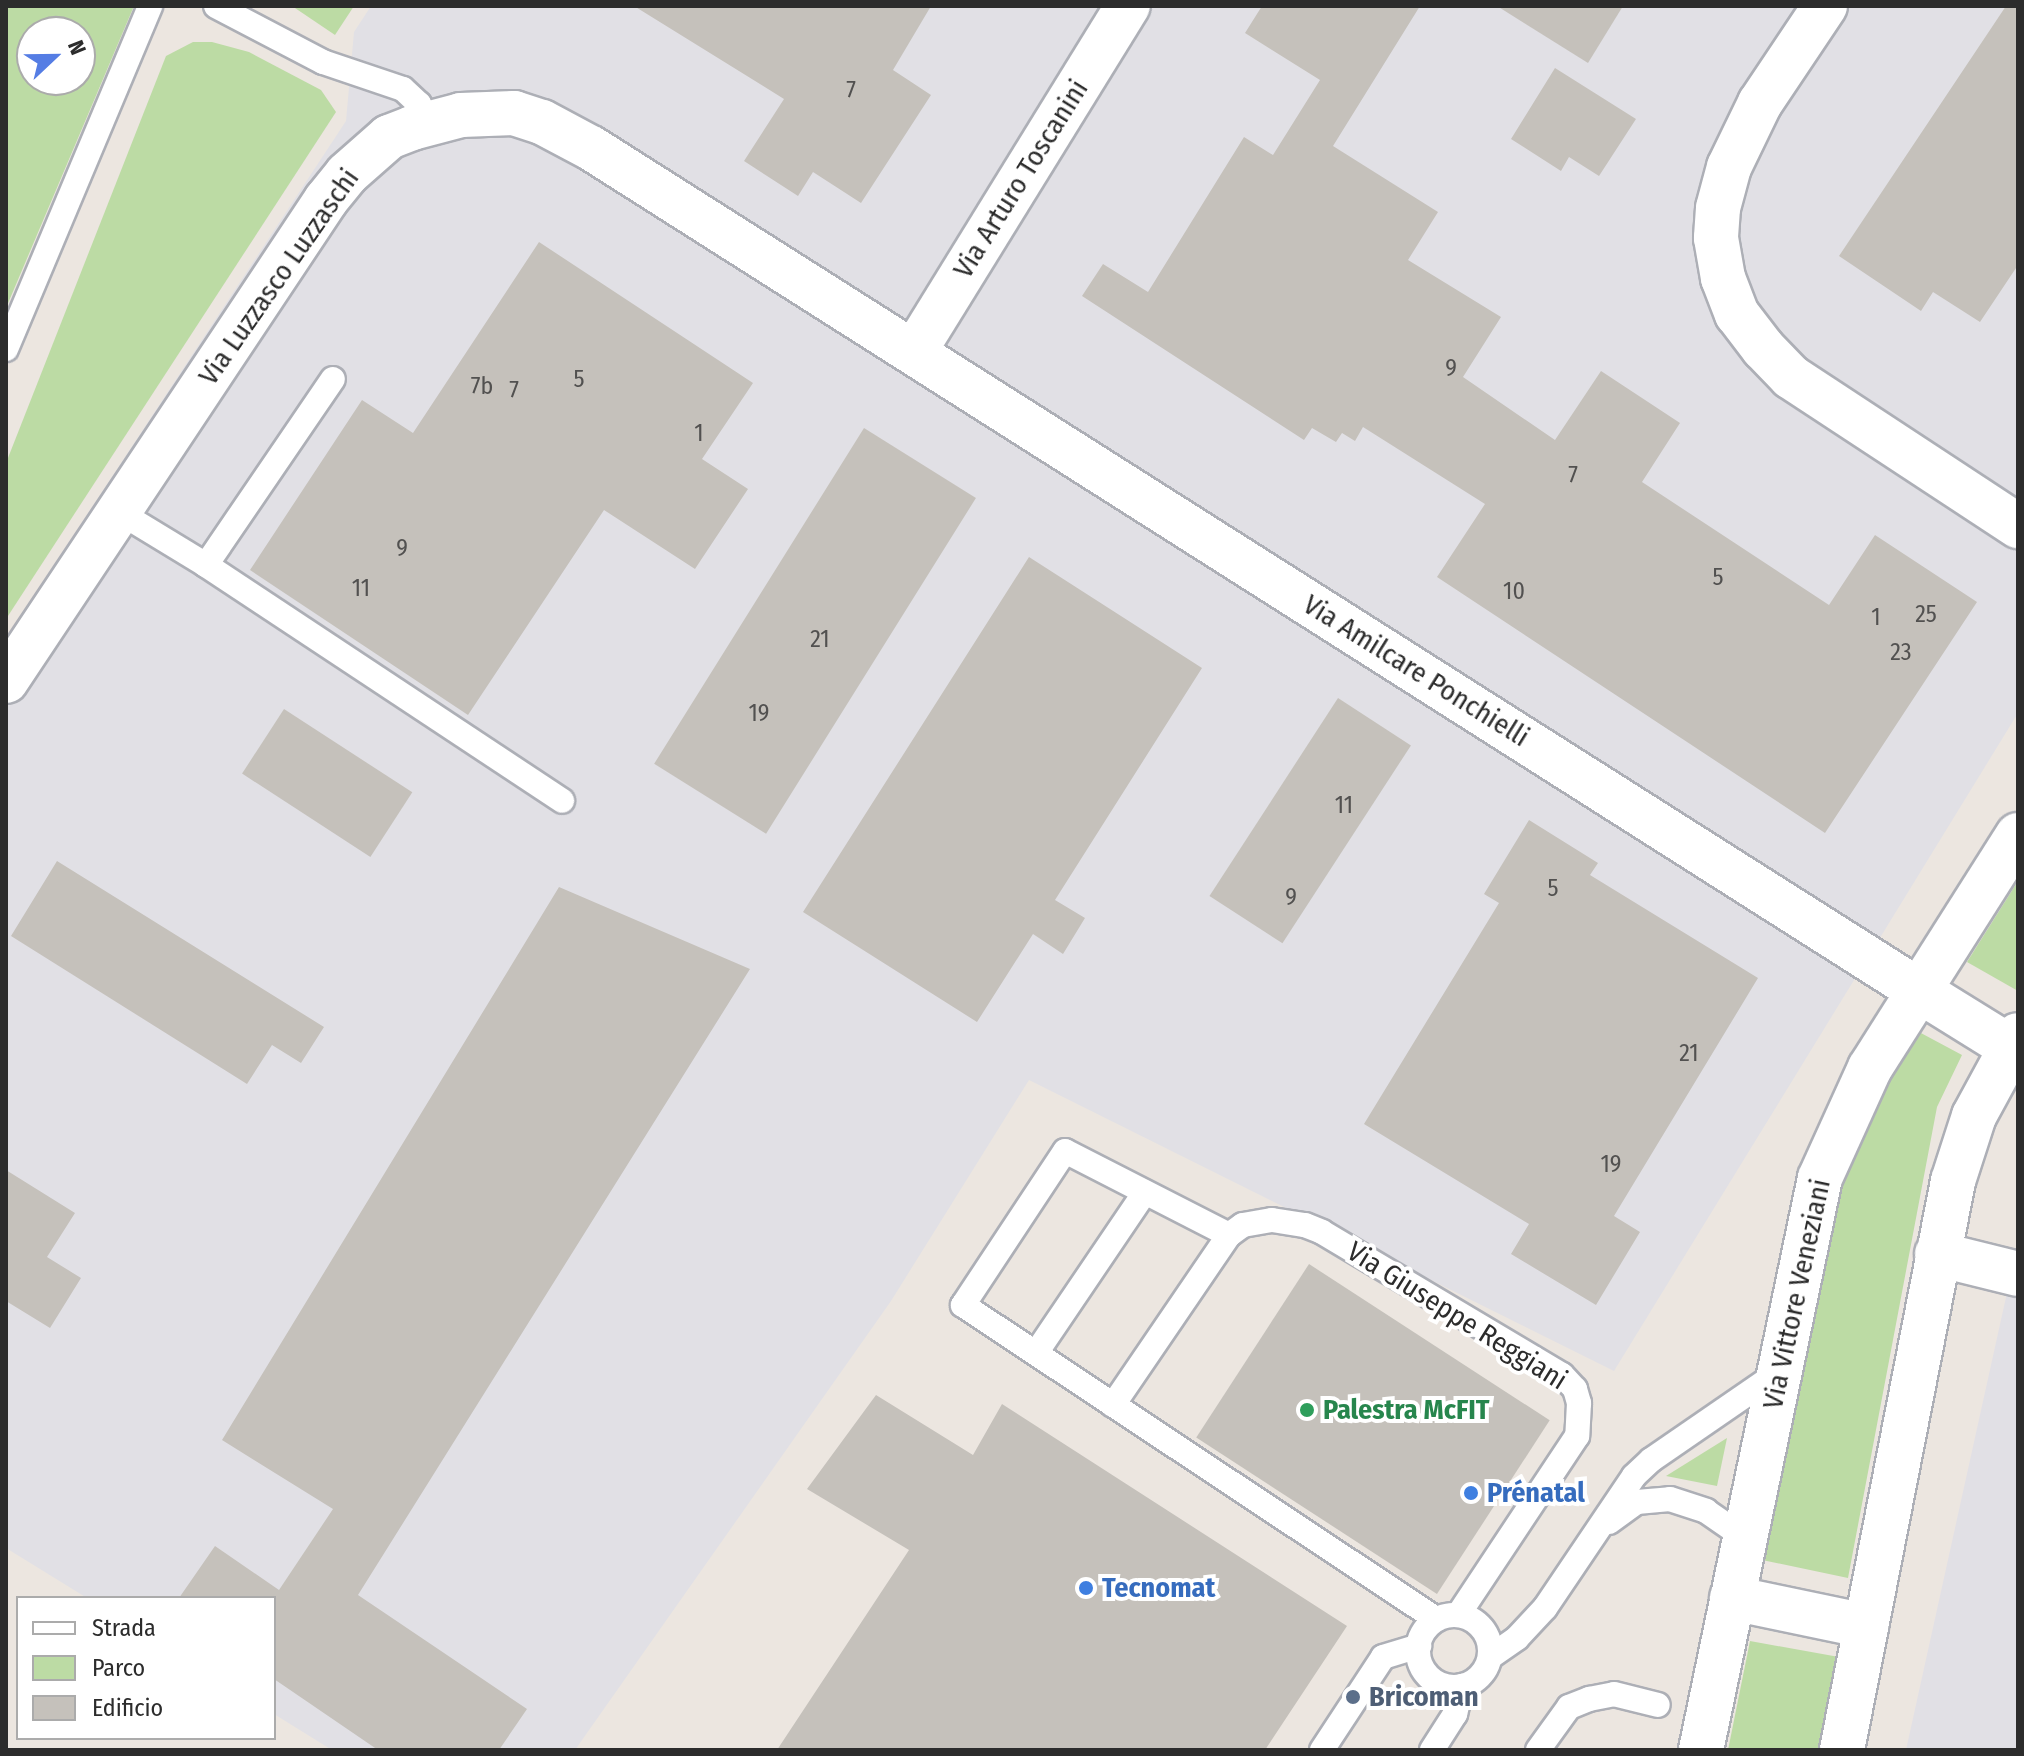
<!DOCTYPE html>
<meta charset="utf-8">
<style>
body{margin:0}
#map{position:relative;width:2024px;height:1756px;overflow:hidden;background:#ece6e0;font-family:"Fira Sans Condensed",sans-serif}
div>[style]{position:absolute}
.industrial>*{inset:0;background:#e1e0e5}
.green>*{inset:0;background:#bcdba4}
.building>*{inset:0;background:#c5c1bb;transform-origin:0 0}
.roads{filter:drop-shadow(2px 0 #adafb6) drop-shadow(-2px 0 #adafb6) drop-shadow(0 2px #adafb6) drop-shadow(0 -2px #adafb6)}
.lane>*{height:24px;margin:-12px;padding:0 12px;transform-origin:12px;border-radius:12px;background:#fff}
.lane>.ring{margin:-12px;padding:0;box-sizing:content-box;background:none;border:24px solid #fff;border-radius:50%}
.street>*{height:44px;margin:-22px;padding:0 22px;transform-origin:22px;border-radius:22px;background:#fff}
.secondary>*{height:44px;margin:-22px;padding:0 22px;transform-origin:22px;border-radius:22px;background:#fff}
.dots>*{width:22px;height:22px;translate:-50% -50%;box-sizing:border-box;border:4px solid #fff;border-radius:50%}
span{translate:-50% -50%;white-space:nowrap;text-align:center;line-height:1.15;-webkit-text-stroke:8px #fff;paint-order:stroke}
.number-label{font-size:24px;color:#525150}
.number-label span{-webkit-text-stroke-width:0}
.street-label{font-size:28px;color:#2c2c2c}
.leisure-label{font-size:28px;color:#27864d;font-weight:700}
.left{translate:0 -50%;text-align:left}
.shop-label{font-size:28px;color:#366cbe;font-weight:700}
.service-label{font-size:28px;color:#4e5e75;font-weight:700}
.frame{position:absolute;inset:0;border:8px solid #2c2c2c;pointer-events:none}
.legend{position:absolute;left:16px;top:1596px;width:260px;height:144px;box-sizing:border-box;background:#fff;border:2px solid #ababab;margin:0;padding:10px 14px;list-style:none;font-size:24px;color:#2c2c2c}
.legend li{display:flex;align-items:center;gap:16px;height:40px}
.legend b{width:40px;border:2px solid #ababab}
.north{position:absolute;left:16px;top:16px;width:80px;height:80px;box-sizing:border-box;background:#fff;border:2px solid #ababab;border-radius:50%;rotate:68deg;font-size:22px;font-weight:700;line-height:32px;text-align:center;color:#2c2c2c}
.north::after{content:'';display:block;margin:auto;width:28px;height:36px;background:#557de4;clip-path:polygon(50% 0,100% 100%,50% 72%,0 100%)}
</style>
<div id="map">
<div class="industrial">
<i style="clip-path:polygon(371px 6px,2018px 6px,2018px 713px,1614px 1371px,1029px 1080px,891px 1301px,575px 1750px,332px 1750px,274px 1714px,274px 1598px,87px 1598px,6px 1548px,6px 638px,346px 121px,354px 32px)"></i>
<i style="clip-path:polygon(2018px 1243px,2018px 1750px,1906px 1750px)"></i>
</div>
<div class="green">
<i style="clip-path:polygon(evenodd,6px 6px,134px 6px,6px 308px,6px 6px,80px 32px,80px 80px,32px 80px,32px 32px,80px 32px)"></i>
<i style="clip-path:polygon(292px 6px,354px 6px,335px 35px)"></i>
<i style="clip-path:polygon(193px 42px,212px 42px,249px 52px,321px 90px,336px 112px,6px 619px,6px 463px,166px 56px)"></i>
<i style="clip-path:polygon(2018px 881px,2018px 991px,1967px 962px)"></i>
<i style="clip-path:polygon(1919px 1032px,1962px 1055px,1937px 1107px,1848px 1578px,1762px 1560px,1839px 1193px,1875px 1106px)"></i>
<i style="clip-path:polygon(1727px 1438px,1717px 1486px,1666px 1476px)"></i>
<i style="clip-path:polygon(1750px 1641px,1839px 1657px,1821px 1750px,1728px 1750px)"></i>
</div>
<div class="building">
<i style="clip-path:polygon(634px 6px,931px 6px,893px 70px,931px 95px,861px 203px,813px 172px,798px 196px,744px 161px,784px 99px)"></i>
<i style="clip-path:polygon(1262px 6px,1420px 6px,1333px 146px,1438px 212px,1408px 260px,1501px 317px,1463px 377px,1555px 440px,1601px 371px,1680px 423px,1642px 482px,1829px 605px,1875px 535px,1977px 602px,1825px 833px,1437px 577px,1485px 504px,1363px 427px,1355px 441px,1342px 433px,1336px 442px,1312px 428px,1304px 440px,1082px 296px,1103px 264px,1148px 292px,1244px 137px,1273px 155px,1320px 80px,1245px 33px)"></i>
<i style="clip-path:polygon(1497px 6px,1623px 6px,1588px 63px)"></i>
<i style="clip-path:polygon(2006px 6px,2018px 6px,2018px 265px,1980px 322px,1933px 292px,1921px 311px,1839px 256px)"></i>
<i style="clip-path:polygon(1555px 68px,1636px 119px,1599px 176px,1569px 157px,1561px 171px,1511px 139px)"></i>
<i style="clip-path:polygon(539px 242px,753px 383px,702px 459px,748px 489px,695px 569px,604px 510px,468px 715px,250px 570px,362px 400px,413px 433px)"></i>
<i style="left:864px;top:428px;width:132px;height:396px;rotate:32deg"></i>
<i style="clip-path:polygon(1029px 557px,1202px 668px,1055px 900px,1085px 918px,1063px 954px,1033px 934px,977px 1022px,803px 912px)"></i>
<i style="left:1338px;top:698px;width:87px;height:236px;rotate:33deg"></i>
<i style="left:284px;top:709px;width:153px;height:77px;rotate:33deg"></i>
<i style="clip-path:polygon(1529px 820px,1598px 863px,1590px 875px,1758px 978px,1614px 1216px,1640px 1232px,1596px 1305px,1511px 1254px,1529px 1224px,1364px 1124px,1499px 903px,1484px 894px)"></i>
<i style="clip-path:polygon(57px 861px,324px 1027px,301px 1063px,272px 1045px,247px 1084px,11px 936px)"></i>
<i style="clip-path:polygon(559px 887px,750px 969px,358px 1595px,527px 1709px,499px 1750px,378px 1750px,274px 1679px,274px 1598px,179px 1598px,215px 1546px,279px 1590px,333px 1509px,222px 1440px)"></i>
<i style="clip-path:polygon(6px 1170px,75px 1213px,47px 1257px,81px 1278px,50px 1328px,6px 1301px)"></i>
<i style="left:1309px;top:1264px;width:287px;height:207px;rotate:33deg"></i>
<i style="clip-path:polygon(876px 1395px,973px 1455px,1002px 1404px,1347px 1626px,1265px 1750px,777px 1750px,909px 1550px,807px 1489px)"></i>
</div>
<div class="roads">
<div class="lane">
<i style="left:216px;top:6px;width:121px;rotate:27.6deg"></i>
<i style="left:323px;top:62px;width:84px;rotate:18.6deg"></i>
<i style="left:403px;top:89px;width:22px;rotate:43deg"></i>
<i style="left:419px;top:104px;width:21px;rotate:67deg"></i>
<i style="left:6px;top:349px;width:372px;rotate:-67.2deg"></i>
<i style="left:119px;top:512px;width:102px;rotate:31.3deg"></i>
<i style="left:206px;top:565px;width:427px;rotate:33.5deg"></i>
<i style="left:206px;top:565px;width:225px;rotate:-55.7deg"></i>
<i style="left:1229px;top:1235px;width:184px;rotate:-152.9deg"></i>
<i style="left:1065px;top:1151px;width:185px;rotate:123.5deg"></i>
<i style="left:963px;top:1305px;width:568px;rotate:33.58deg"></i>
<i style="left:1036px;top:1353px;width:194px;rotate:-55.9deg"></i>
<i style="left:1113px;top:1405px;width:206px;rotate:-55.7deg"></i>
<i style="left:1229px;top:1235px;width:17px;rotate:-36deg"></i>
<i style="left:1243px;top:1225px;width:29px;rotate:-10deg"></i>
<i style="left:1272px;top:1220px;width:33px;rotate:9deg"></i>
<i style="left:1305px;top:1225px;width:18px;rotate:22deg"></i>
<i style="left:1322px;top:1232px;width:279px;rotate:30.8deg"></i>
<i style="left:1562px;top:1375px;width:19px;rotate:47deg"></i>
<i style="left:1575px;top:1389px;width:15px;rotate:74deg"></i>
<i style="left:1579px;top:1403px;width:33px;rotate:93deg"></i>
<i style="left:1577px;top:1436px;width:215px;rotate:123.6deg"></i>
<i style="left:1609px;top:1522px;width:34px;rotate:-36deg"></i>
<i style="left:1637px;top:1502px;width:33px;rotate:-5deg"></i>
<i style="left:1670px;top:1499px;width:38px;rotate:18deg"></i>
<i style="left:1706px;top:1511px;width:47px;rotate:34.7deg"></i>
<i class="ring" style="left:1418px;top:1615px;width:48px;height:48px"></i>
<i style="left:1490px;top:1657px;width:33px;rotate:-35deg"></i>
<i style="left:1517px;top:1638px;width:41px;rotate:-47deg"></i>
<i style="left:1545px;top:1608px;width:159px;rotate:-56deg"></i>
<i style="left:1634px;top:1476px;width:23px;rotate:-43deg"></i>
<i style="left:1651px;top:1460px;width:155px;rotate:-34.5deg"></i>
<i style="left:1322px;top:1750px;width:111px;rotate:-56.7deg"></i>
<i style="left:1383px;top:1657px;width:38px;rotate:-17deg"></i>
<i style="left:1432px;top:1750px;width:43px;rotate:-57.4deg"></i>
<i style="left:1455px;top:1714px;width:29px;rotate:-76deg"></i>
<i style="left:1538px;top:1750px;width:53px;rotate:-54.2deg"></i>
<i style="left:1569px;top:1707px;width:22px;rotate:-22deg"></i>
<i style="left:1589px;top:1699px;width:25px;rotate:-11deg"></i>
<i style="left:1614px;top:1694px;width:45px;rotate:14deg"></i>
</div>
<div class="street">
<i style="left:1825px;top:6px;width:117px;rotate:123.8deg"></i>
<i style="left:1760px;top:103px;width:71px;rotate:115.8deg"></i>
<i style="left:1729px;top:167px;width:42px;rotate:105deg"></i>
<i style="left:1718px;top:208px;width:30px;rotate:94deg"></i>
<i style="left:1716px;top:238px;width:41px;rotate:80.1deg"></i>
<i style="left:1723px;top:278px;width:39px;rotate:69deg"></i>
<i style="left:1737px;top:314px;width:43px;rotate:52.6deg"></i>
<i style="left:1763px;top:348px;width:40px;rotate:46deg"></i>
<i style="left:1791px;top:377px;width:272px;rotate:33.3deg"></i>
<i style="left:914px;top:352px;width:407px;rotate:-58.3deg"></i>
<i style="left:6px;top:681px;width:578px;rotate:-56.36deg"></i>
<i style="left:326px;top:200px;width:33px;rotate:-51deg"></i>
<i style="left:347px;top:174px;width:56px;rotate:-41.4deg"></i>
<i style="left:389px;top:137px;width:25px;rotate:-21deg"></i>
<i style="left:412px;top:128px;width:51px;rotate:-14.9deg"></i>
<i style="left:461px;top:115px;width:53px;rotate:-2.2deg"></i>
<i style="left:514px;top:113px;width:29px;rotate:18deg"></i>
<i style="left:542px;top:122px;width:55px;rotate:28deg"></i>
<i style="left:591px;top:148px;width:1572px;rotate:32.4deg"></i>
<i style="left:1937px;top:1254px;width:83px;rotate:13.9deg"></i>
</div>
<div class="secondary">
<i style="left:1918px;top:990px;width:108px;rotate:31.8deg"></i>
<i style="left:1732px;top:1598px;width:137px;rotate:11.8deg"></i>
<i style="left:1701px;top:1750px;width:584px;rotate:-78.25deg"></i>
<i style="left:1820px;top:1178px;width:121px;rotate:-65.6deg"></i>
<i style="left:1870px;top:1068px;width:276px;rotate:-57.6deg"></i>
<i style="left:1842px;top:1750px;width:580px;rotate:-78.96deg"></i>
<i style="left:1953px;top:1181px;width:68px;rotate:-72.1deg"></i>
<i style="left:1974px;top:1116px;width:92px;rotate:-61.5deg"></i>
</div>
</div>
<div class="dots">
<i style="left:1307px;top:1410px;background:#2e9e5b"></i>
<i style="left:1471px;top:1493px;background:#3f7fe0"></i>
<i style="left:1086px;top:1588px;background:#3f7fe0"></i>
<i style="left:1353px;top:1697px;background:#5c6f8a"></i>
</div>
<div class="number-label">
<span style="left:851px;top:91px">7</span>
<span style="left:1451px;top:369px">9</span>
<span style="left:579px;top:380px">5</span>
<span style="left:482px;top:387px">7b</span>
<span style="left:514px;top:391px">7</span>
<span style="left:699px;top:434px">1</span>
<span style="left:1573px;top:476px">7</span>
<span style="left:402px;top:549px">9</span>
<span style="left:1718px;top:578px">5</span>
<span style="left:361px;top:589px">11</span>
<span style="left:1514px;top:592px">10</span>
<span style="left:1926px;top:615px">25</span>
<span style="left:1876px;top:618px">1</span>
<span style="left:820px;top:640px">21</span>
<span style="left:1901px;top:653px">23</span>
<span style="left:759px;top:714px">19</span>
<span style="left:1344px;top:806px">11</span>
<span style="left:1553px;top:889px">5</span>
<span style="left:1291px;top:898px">9</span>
<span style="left:1689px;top:1054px">21</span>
<span style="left:1611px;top:1165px">19</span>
</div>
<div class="street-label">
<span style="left:1021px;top:179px;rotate:-58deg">Via Arturo Toscanini</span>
<span style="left:279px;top:277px;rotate:-55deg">Via Luzzasco Luzzaschi</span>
<span style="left:1416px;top:671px;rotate:32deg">Via Amilcare Ponchielli</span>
<span style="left:1797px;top:1294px;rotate:-78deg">Via Vittore Veneziani</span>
<span style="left:1457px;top:1316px;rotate:32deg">Via Giuseppe Reggiani</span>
</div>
<div class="leisure-label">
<span class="left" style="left:1323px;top:1410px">Palestra McFIT</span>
</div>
<div class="shop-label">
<span class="left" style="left:1487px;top:1493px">Prénatal</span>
<span class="left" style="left:1102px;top:1588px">Tecnomat</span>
</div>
<div class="service-label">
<span class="left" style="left:1369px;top:1697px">Bricoman</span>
</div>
<div class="frame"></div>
<ul class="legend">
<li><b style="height:10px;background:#fff"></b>Strada</li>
<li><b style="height:22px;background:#bcdba4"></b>Parco</li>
<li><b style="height:22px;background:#c5c1bb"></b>Edificio</li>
</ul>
<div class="north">N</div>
</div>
